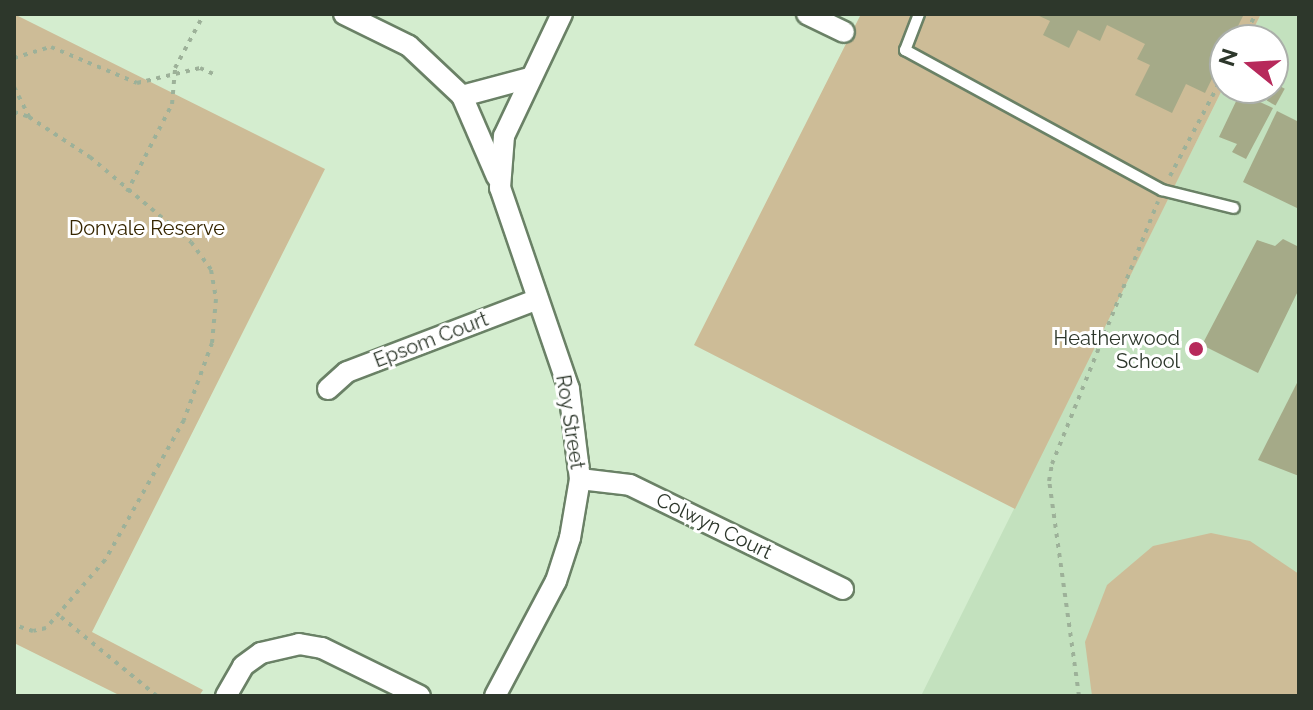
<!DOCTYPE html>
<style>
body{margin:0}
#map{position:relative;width:1313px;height:710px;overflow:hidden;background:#d4edcf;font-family:Raleway,sans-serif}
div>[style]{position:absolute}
.built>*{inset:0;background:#c3e1be}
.green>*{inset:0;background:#cdbc97}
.building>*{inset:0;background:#a5aa88;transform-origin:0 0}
.path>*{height:4px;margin-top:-2px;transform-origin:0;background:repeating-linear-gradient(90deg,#9db199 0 4px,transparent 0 10px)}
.roads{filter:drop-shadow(2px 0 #6a8166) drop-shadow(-2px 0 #6a8166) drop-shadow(0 2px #6a8166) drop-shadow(0 -2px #6a8166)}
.service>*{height:10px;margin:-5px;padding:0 5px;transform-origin:5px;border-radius:5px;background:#fff}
.minor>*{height:20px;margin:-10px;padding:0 10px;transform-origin:10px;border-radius:10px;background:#fff}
.dots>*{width:22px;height:22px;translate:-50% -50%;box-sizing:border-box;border:4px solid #fff;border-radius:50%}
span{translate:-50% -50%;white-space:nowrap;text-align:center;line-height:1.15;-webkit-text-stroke:6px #fff;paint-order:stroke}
.park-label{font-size:20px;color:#362600}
.poi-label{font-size:20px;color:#2d372b}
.right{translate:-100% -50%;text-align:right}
.street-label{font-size:20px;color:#2d372b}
.frame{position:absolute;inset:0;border:16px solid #2d372b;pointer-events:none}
.north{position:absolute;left:1209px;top:24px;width:80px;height:80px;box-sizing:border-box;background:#fff;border:2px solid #abafaa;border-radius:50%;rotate:288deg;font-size:22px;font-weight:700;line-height:32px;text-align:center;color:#2d372b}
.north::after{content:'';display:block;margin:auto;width:28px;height:36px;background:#b7295b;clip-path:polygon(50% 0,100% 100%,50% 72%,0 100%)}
</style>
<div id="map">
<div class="built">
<i style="clip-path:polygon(1261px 14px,1299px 14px,1299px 696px,921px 696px,1225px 84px,1225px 88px,1273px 88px,1273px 40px,1248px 40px)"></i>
</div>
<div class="green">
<i style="clip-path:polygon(14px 14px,325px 169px,92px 632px,203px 690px,199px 696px,121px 696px,14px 643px)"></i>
<i style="clip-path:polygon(861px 14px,1261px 14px,1248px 40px,1225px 40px,1225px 84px,1015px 509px,694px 345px)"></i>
<i style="clip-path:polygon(1211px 533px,1250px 541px,1299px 574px,1299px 696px,1092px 696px,1085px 642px,1107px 585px,1153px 546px)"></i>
</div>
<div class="building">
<i style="clip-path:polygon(1035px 14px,1244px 14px,1231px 40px,1225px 40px,1225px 52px,1205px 93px,1186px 84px,1172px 113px,1135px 95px,1150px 65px,1137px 59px,1145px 44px,1107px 25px,1100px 41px,1078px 30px,1069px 48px,1043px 35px,1050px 21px)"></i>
<i style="left:1276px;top:84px;width:10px;height:19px;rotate:29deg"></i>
<i style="clip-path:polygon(1240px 93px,1273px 108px,1246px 159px,1232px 152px,1237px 144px,1219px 137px)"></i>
<i style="clip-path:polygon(1277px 111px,1299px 122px,1299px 209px,1243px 182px)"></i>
<i style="clip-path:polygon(1283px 239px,1299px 247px,1299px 289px,1258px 373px,1202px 345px,1257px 240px,1275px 246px)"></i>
<i style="clip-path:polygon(1299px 379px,1299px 476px,1258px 460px)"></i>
</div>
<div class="path">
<i style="left:1242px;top:40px;width:30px;rotate:-62deg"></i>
<i style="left:14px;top:58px;width:39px;rotate:-17deg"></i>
<i style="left:51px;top:47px;width:93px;rotate:22.7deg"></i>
<i style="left:137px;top:83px;width:65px;rotate:-13.4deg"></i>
<i style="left:200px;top:68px;width:17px;rotate:24deg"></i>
<i style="left:14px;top:87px;width:34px;rotate:63deg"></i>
<i style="left:29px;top:117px;width:73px;rotate:33.3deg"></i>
<i style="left:90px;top:157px;width:132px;rotate:40.1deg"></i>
<i style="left:191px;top:242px;width:34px;rotate:54deg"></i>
<i style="left:211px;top:270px;width:29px;rotate:80deg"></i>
<i style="left:216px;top:299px;width:44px;rotate:95.2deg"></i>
<i style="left:212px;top:343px;width:82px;rotate:110deg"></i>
<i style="left:184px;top:420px;width:161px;rotate:119.4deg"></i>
<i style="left:105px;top:560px;width:90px;rotate:130.9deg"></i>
<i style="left:46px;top:628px;width:13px;rotate:167deg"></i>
<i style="left:33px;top:631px;width:20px;rotate:-162deg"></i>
<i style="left:14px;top:112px;width:16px;rotate:18deg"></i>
<i style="left:1170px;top:176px;width:118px;rotate:-62.1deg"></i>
<i style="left:127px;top:192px;width:99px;rotate:-62.9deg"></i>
<i style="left:172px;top:104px;width:36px;rotate:-85deg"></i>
<i style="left:175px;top:68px;width:61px;rotate:-61.8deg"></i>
<i style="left:61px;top:617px;width:124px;rotate:39.5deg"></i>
<i style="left:1079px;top:696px;width:217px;rotate:-97.9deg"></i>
<i style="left:1049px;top:481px;width:17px;rotate:-80deg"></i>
<i style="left:1052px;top:464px;width:283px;rotate:-68deg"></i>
</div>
<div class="roads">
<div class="service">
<i style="left:919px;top:14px;width:39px;rotate:111deg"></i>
<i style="left:905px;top:50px;width:293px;rotate:28.6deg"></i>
<i style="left:1162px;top:190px;width:74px;rotate:14deg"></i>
</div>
<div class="minor">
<i style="left:344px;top:14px;width:72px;rotate:26.2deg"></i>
<i style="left:409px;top:46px;width:73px;rotate:43.3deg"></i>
<i style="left:462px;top:96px;width:88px;rotate:66.6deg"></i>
<i style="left:807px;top:14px;width:41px;rotate:25.9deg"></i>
<i style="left:462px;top:96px;width:69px;rotate:-15deg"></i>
<i style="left:328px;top:389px;width:25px;rotate:-42deg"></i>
<i style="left:347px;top:372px;width:204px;rotate:-20.9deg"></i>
<i style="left:580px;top:479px;width:50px;rotate:6.8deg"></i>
<i style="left:630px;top:485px;width:237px;rotate:26deg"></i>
<i style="left:226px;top:696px;width:34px;rotate:-60deg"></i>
<i style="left:243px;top:666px;width:22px;rotate:-36deg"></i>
<i style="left:261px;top:653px;width:39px;rotate:-13deg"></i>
<i style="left:299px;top:644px;width:23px;rotate:10deg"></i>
<i style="left:322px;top:648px;width:109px;rotate:26.1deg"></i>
<i style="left:495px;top:696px;width:130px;rotate:-62.1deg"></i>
<i style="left:556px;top:581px;width:45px;rotate:-72deg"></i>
<i style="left:570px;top:538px;width:60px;rotate:-80.4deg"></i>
<i style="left:580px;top:479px;width:91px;rotate:-97deg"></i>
<i style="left:569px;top:389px;width:213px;rotate:-108.9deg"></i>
<i style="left:500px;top:188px;width:52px;rotate:-85.6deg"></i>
<i style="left:504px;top:136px;width:135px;rotate:-64.6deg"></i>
</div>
</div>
<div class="dots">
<i style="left:1196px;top:349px;background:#b7295b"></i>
</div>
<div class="park-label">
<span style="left:147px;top:228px">Donvale Reserve</span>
</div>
<div class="poi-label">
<span class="right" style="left:1180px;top:350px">Heatherwood<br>School</span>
</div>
<div class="street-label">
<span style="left:431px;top:340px;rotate:-21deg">Epsom Court</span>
<span style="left:570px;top:422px;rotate:81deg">Roy Street</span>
<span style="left:714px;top:526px;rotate:26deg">Colwyn Court</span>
</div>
<div class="frame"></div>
<div class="north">N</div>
</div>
